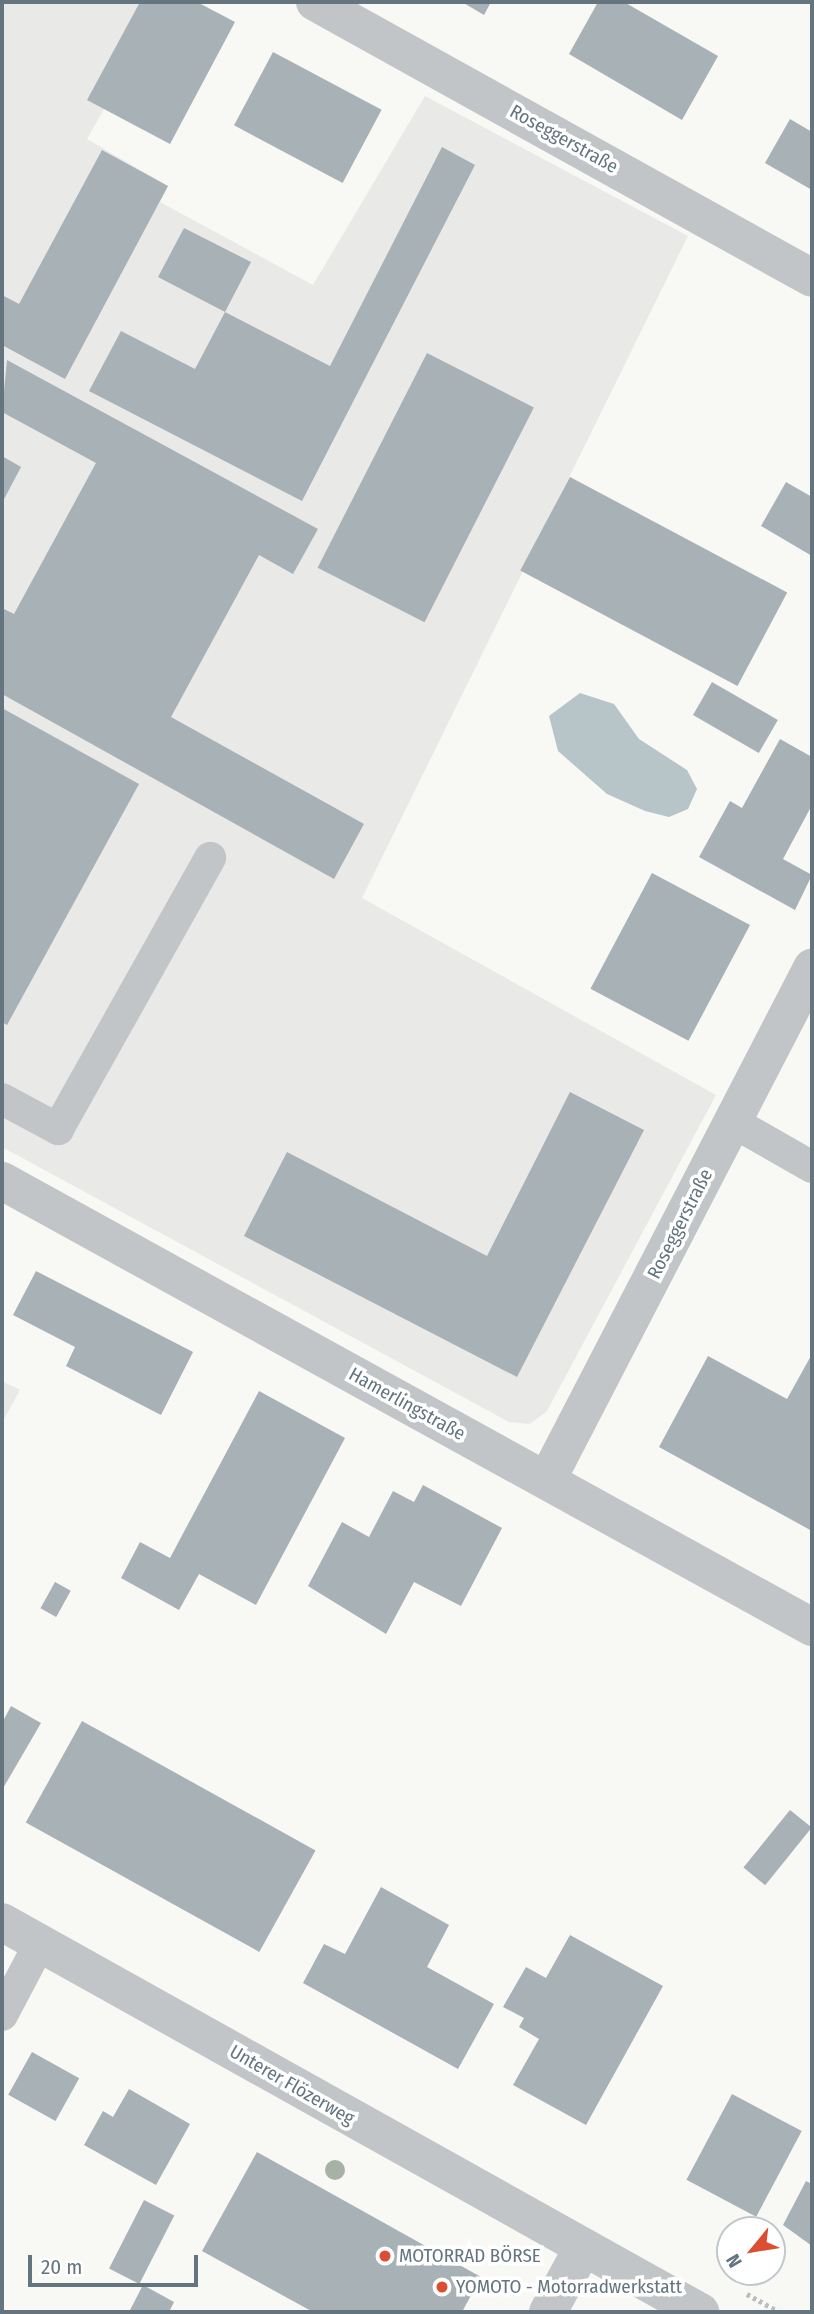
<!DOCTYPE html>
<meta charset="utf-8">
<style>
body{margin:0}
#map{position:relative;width:814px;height:2314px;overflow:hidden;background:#f8f8f5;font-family:"Fira Sans Condensed",sans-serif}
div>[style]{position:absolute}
.built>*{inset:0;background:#e9e9e8}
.water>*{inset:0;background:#b8c5c8}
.building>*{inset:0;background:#a8b1b6;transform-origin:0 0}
.path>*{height:4.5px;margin-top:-2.25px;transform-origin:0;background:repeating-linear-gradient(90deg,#bbbec0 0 3.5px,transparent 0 7px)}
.lane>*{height:32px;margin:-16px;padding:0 16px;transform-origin:16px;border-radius:16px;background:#c1c5c8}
.street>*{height:38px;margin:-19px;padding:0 19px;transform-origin:19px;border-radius:19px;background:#c1c5c8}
.trees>*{width:20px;height:20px;margin:-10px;border-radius:50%;background:#a8b1a5}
.dots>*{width:19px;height:19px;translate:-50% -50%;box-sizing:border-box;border:4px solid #fff;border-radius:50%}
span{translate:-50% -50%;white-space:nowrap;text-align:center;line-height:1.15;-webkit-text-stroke:7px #fff;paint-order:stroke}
.street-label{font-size:19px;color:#64757f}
.poi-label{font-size:19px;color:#64757f}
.left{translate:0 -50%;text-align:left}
.frame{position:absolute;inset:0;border:4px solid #64757f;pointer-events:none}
.north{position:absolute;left:716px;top:2216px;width:70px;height:70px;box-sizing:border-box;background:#fff;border:2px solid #c1c8cc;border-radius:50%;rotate:240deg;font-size:19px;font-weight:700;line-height:28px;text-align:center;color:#64757f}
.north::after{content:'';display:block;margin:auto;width:24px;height:32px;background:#dc4e31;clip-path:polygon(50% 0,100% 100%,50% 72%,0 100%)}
.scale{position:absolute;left:28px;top:2255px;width:170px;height:32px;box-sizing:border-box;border:4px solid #64757f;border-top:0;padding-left:9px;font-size:21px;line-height:24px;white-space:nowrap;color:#64757f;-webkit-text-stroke:5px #fff;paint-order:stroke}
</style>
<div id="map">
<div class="built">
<i style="clip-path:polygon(2px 2px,165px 2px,87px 139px,168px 186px,160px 202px,313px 285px,425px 96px,688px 236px,362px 898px,716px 1095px,547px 1411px,530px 1424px,509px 1422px,2px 1147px)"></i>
<i style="clip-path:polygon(2px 1381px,20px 1390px,2px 1423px)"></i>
</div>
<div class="water">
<i style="clip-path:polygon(580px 693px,614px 704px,639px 739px,687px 770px,697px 789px,688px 809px,669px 817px,645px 811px,607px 794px,558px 751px,549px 716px)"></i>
</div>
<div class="building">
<i style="clip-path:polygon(140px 2px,197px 2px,235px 22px,170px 144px,87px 100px)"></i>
<i style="clip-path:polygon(462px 2px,491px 2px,484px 15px)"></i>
<i style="clip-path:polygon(598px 2px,624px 2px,718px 56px,682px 120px,569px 54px)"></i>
<i style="left:273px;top:52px;width:123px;height:83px;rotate:28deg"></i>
<i style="clip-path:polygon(790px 119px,812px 132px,812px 190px,765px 163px)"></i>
<i style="clip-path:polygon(442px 147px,475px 165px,302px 501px,89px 391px,121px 331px,195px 369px,225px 312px,158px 277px,184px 228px,251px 262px,225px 312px,330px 366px)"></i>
<i style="clip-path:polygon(102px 150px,168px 186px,65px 379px,2px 345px,2px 295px,19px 304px)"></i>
<i style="left:427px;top:353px;width:120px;height:241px;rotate:27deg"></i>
<i style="clip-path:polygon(7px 360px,318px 529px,293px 574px,259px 555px,171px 717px,364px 824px,334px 879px,2px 694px,2px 608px,14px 614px,96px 463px,2px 412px)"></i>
<i style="clip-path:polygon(2px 456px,21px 467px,2px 503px)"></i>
<i style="left:570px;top:477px;width:246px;height:106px;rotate:28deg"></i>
<i style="clip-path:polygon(786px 482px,812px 497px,812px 556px,761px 526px)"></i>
<i style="left:712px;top:682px;width:76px;height:38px;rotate:30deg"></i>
<i style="clip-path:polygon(2px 708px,139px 784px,7px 1025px,2px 1022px)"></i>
<i style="clip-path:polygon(780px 739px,812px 757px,812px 805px,783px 859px,812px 875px,795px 910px,699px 857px,730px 801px,742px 808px)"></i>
<i style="left:652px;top:873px;width:111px;height:131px;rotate:28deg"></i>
<i style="clip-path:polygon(570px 1092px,644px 1130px,517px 1377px,244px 1236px,287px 1152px,487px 1256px)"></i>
<i style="clip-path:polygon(36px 1271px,193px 1352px,161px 1415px,66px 1366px,75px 1347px,13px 1315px)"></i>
<i style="clip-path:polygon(812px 1354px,812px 1531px,659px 1447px,708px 1356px,787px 1399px)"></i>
<i style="clip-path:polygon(259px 1391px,345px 1438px,256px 1605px,199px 1574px,179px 1610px,121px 1578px,140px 1542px,170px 1558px)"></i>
<i style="clip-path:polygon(423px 1485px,502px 1528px,461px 1606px,414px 1582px,386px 1634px,308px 1586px,342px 1522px,369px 1537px,393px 1491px,414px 1502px)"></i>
<i style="left:55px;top:1582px;width:18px;height:30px;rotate:29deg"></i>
<i style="clip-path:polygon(11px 1706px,41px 1723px,2px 1790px,2px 1723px)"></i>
<i style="left:82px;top:1721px;width:267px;height:116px;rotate:29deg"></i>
<i style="left:790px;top:1810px;width:28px;height:74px;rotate:39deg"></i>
<i style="clip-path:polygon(381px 1887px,449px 1925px,427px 1967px,494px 2004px,458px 2069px,303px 1983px,324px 1944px,345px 1954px)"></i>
<i style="clip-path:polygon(570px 1935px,663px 1986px,586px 2125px,513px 2085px,539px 2039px,519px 2027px,524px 2018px,503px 2007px,526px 1967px,546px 1978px)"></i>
<i style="left:32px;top:2052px;width:54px;height:49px;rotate:29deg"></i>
<i style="clip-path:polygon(129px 2089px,190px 2124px,156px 2185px,84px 2145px,103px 2111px,113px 2117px)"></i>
<i style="left:732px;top:2094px;width:79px;height:97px;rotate:28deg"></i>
<i style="clip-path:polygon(257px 2152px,481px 2277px,462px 2312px,313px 2312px,202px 2251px)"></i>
<i style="clip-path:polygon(806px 2181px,812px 2184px,812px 2246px,783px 2225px)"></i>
<i style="left:144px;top:2200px;width:34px;height:77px;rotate:27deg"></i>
<i style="clip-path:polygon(143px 2285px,174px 2302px,169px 2312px,129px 2312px)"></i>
</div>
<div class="path">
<i style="left:747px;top:2294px;width:38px;rotate:29deg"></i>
</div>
<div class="lane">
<i style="left:2px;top:1099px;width:64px;rotate:28.2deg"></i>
<i style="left:58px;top:1129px;width:311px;rotate:-60.7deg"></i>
<i style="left:733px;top:1122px;width:91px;rotate:29.7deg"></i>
<i style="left:2px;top:2015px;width:81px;rotate:-62.2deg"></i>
</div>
<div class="street">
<i style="left:315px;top:2px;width:568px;rotate:29.04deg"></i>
<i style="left:2px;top:1181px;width:925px;rotate:28.84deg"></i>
<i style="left:547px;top:1480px;width:577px;rotate:-62.63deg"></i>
<i style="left:2px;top:1922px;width:800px;rotate:29.19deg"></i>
<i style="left:548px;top:2312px;width:72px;rotate:-61.6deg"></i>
</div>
<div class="trees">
<i style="left:335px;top:2170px"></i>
</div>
<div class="dots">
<i style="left:385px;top:2256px;background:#dc4e31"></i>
<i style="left:442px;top:2287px;background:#dc4e31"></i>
</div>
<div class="street-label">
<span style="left:564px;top:139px;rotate:29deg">Roseggerstraße</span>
<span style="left:680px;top:1224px;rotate:-63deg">Roseggerstraße</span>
<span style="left:407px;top:1404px;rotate:29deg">Hamerlingstraße</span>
<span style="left:292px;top:2085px;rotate:30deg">Unterer Flözerweg</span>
</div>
<div class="poi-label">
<span class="left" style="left:399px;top:2256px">MOTORRAD BÖRSE</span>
<span class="left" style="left:456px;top:2287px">YOMOTO - Motorradwerkstatt</span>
</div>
<div class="frame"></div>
<div class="north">N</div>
<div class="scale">20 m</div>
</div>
